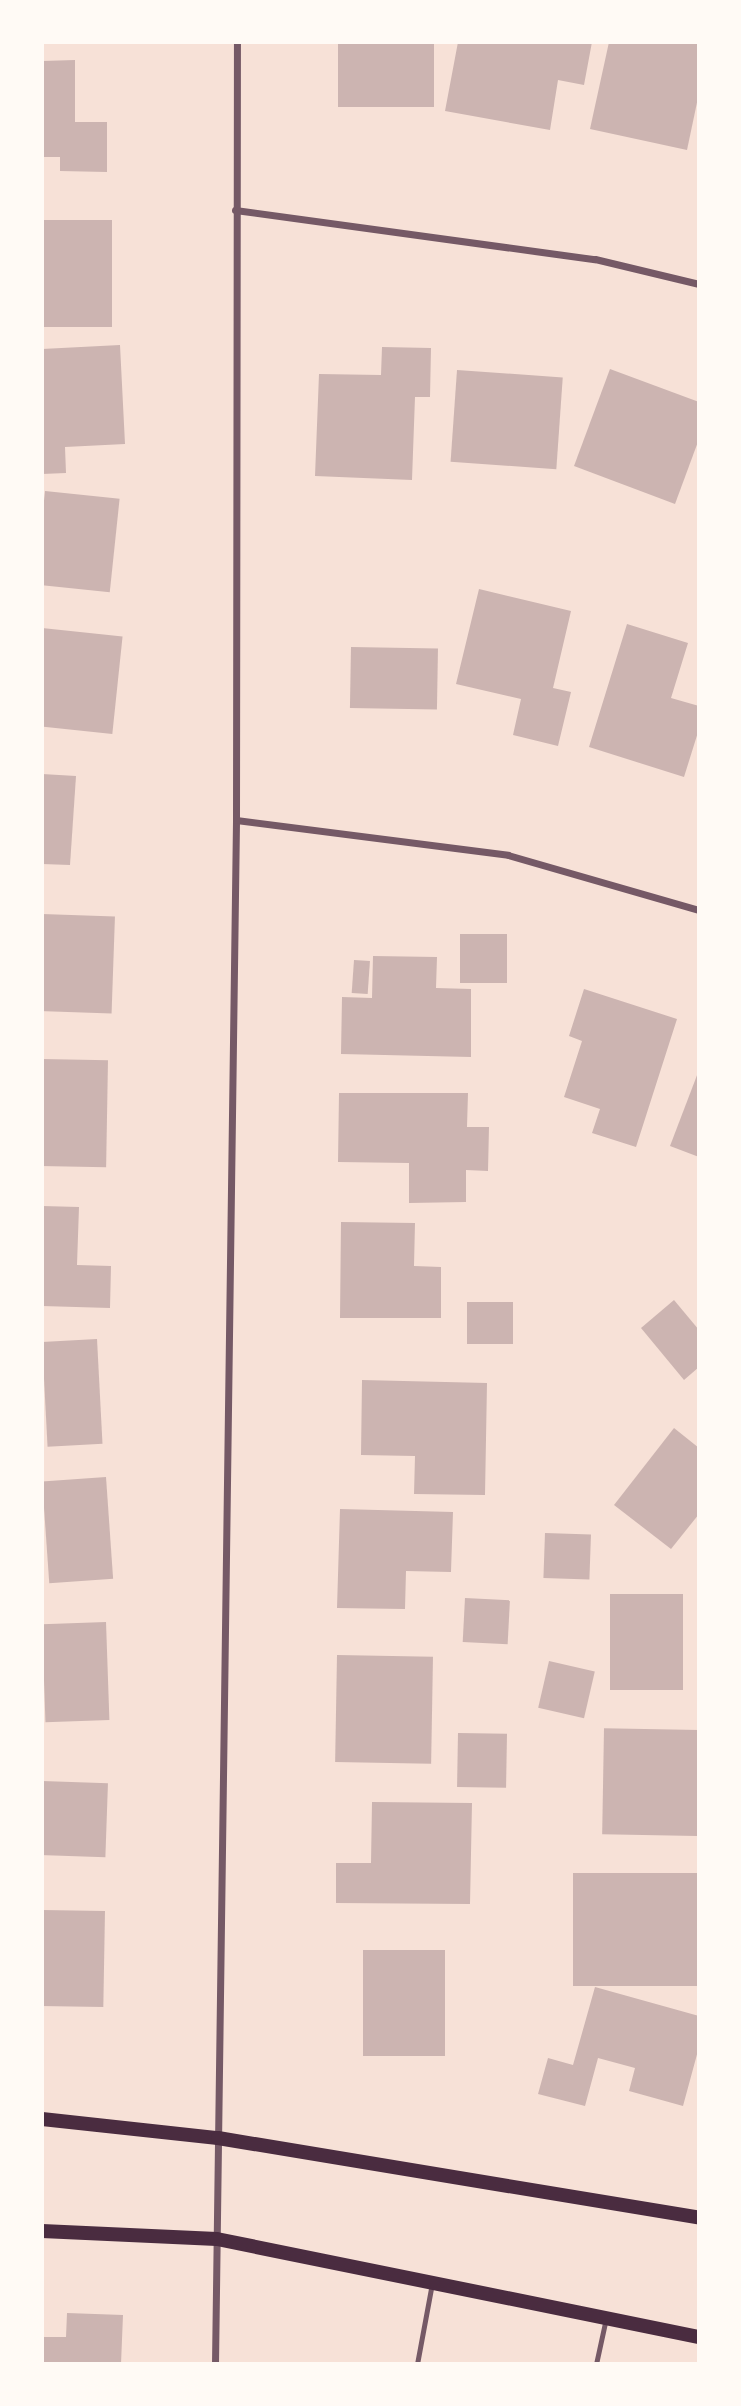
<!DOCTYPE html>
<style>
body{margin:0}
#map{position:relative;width:741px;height:2406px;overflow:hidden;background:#f7e1d7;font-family:Jost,sans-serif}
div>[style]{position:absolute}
.building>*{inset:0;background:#ccb4b1;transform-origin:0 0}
.service>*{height:5px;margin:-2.5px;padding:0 2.5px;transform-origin:2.5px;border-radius:2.5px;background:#755966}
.minor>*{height:7px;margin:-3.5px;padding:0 3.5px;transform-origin:3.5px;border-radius:3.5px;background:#755966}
.secondary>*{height:14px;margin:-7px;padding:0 7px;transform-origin:7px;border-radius:7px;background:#4a2c40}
span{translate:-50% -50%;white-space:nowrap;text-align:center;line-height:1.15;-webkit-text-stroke:5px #fffaf5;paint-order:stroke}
.frame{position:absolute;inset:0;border:44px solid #fffaf5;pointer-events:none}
</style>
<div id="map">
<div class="building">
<i style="left:338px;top:42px;width:96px;height:65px"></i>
<i style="clip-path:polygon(458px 42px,592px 42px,584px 85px,558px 80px,550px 130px,445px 111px)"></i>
<i style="clip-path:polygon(609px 42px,699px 42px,699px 93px,687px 150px,590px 129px)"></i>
<i style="clip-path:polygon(75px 60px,75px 122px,107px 122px,107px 172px,60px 171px,60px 157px,42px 157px,42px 61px)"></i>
<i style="left:42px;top:220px;width:70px;height:107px"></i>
<i style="clip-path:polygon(120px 345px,125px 444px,65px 447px,66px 473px,42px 474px,42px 349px)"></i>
<i style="clip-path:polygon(382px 347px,431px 348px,430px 397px,415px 397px,412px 480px,315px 476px,319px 374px,381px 375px)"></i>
<i style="clip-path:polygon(610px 369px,699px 402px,699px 439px,675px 504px,574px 466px)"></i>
<i style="left:457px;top:370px;width:106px;height:92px;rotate:4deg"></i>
<i style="left:45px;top:491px;width:75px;height:94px;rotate:6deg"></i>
<i style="clip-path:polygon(479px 589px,571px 611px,553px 688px,571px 692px,558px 746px,513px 735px,521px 699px,456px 684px)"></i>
<i style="clip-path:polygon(627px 624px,688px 643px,671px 698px,699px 706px,699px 729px,684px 777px,589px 747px)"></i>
<i style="left:42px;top:628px;width:81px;height:98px;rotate:6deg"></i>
<i style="left:351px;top:647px;width:87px;height:61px;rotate:1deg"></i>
<i style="clip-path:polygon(42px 774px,76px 776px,70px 865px,42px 864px)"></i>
<i style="left:42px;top:914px;width:73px;height:97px;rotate:2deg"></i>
<i style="left:507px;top:934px;width:49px;height:47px;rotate:90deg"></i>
<i style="clip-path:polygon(373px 956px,437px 957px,436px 988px,471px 989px,471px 1057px,341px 1054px,342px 997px,372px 998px)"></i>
<i style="left:354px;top:960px;width:16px;height:33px;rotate:4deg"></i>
<i style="clip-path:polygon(584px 989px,677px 1019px,636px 1147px,592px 1133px,600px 1109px,564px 1097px,582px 1041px,569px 1036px)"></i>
<i style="left:42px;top:1059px;width:66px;height:107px;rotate:1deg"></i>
<i style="clip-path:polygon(699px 1070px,699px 1157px,670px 1146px)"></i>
<i style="clip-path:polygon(339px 1093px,468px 1093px,467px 1127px,489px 1127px,488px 1171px,466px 1170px,466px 1202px,409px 1203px,409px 1163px,338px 1162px)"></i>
<i style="clip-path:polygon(42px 1206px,79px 1207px,77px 1265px,111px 1266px,110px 1308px,42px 1306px)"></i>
<i style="clip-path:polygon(341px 1222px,415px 1223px,414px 1266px,441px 1267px,441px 1318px,340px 1318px)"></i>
<i style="clip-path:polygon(674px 1300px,699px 1330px,699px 1367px,684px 1380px,641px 1328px)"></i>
<i style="left:467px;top:1302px;width:46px;height:42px"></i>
<i style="left:97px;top:1339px;width:105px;height:55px;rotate:87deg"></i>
<i style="clip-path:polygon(362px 1380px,487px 1383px,485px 1495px,414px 1494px,415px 1456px,361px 1455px)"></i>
<i style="clip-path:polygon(674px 1428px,699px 1448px,699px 1514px,671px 1549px,614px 1505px)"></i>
<i style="left:106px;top:1477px;width:102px;height:64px;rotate:86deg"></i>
<i style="clip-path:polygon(340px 1509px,453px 1512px,451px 1572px,406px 1571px,405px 1609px,337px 1608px)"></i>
<i style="left:545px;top:1533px;width:46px;height:45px;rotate:2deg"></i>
<i style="left:610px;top:1594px;width:73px;height:96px"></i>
<i style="left:465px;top:1598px;width:45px;height:44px;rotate:3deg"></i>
<i style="left:106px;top:1622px;width:98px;height:64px;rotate:88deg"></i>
<i style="left:337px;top:1655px;width:96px;height:107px;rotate:1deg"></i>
<i style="left:549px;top:1661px;width:47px;height:48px;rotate:13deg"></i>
<i style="left:699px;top:1730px;width:106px;height:95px;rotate:91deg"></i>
<i style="left:458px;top:1733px;width:49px;height:54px;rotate:1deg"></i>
<i style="left:42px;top:1781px;width:66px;height:74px;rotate:2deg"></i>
<i style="clip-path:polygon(372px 1802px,472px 1803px,470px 1904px,336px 1903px,336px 1863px,371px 1863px)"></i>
<i style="left:573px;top:1873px;width:126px;height:113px"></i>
<i style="left:42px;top:1910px;width:63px;height:96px;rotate:1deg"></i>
<i style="left:363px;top:1950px;width:82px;height:106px"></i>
<i style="clip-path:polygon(595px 1987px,699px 2016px,699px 2047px,683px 2106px,629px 2091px,635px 2068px,598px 2058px,585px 2106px,538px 2094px,548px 2058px,573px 2065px)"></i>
<i style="clip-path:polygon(67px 2313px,123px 2315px,121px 2364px,42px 2364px,42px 2337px,66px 2337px)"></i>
</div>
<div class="service">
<i style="left:417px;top:2364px;width:82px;rotate:-79.5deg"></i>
<i style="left:596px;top:2364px;width:47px;rotate:-77.7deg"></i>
</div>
<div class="minor">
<i style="left:235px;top:210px;width:363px;rotate:7.8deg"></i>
<i style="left:595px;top:259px;width:107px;rotate:13.5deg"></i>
<i style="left:236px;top:820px;width:274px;rotate:7.3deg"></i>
<i style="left:508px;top:855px;width:199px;rotate:16.1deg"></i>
<i style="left:215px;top:2364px;width:1544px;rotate:-89.22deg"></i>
<i style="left:236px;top:820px;width:778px;rotate:-89.93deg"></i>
</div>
<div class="secondary">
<i style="left:42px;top:2119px;width:177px;rotate:6.2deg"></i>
<i style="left:218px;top:2138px;width:488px;rotate:9.4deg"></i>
<i style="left:42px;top:2231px;width:175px;rotate:2.6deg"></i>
<i style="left:217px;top:2239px;width:492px;rotate:11.5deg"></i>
</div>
<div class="frame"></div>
</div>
